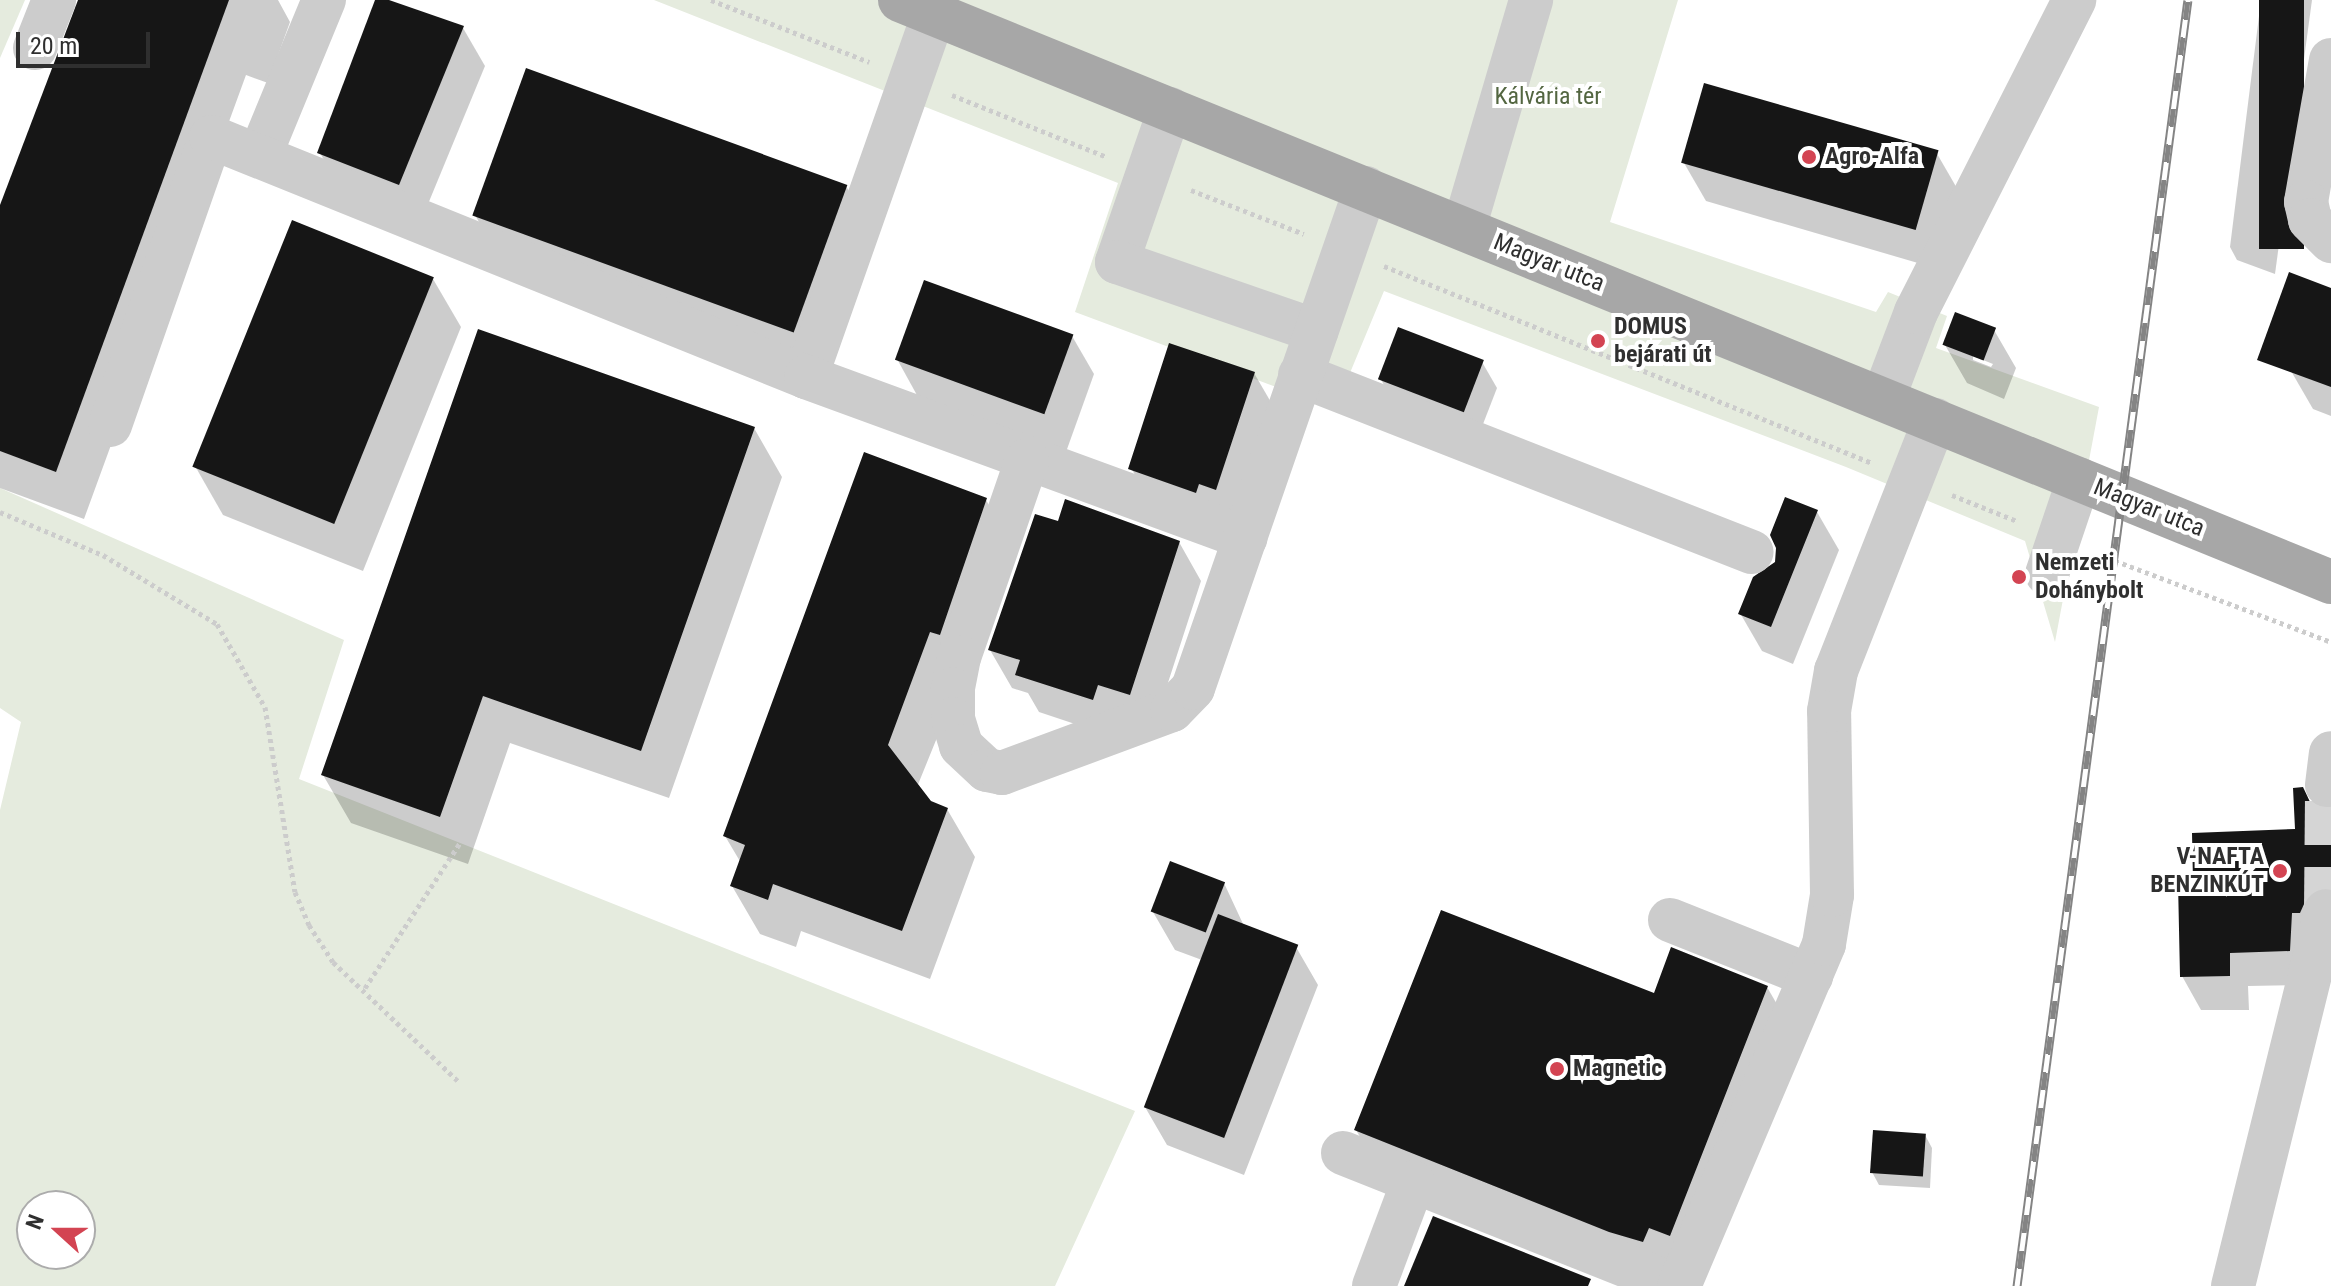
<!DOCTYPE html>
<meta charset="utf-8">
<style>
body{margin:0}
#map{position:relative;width:2331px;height:1286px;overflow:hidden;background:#fff;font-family:"Roboto Condensed",sans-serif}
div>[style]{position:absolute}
.green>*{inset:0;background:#e5ebde}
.shadow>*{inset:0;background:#0003}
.building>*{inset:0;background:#161616;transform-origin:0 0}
.minor-tunnel>*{height:44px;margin-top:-22px;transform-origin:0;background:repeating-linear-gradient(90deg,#d5d5d5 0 44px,transparent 0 66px)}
.path>*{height:5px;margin-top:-2.5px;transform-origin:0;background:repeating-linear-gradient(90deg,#ccc 0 4px,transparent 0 8px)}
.minor>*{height:44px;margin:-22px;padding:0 22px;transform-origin:22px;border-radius:22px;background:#ccc}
.major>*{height:44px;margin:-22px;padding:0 22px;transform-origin:22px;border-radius:22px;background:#a7a7a7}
.rail>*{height:9px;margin-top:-4.5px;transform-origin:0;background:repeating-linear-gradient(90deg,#fff 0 18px,#848484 0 36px);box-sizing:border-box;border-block:2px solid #848484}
.dots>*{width:22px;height:22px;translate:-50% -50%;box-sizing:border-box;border:4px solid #fff;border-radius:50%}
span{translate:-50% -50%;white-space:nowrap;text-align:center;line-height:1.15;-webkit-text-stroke:8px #fff;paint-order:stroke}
.park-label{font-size:24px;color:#536641}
.poi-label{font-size:24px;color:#2f2f2f;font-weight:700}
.left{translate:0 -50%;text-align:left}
.right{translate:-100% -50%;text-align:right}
.street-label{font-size:24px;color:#2f2f2f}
.north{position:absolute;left:16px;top:1190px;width:80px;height:80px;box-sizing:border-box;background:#fff;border:2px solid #acacac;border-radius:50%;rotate:291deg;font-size:22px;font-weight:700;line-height:32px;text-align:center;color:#2f2f2f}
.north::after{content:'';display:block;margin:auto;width:28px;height:36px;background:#d34452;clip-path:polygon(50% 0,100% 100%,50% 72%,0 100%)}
.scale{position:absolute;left:16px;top:32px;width:134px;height:36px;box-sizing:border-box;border:4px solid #2f2f2f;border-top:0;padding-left:10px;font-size:24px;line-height:28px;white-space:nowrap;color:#2f2f2f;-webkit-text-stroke:6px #fff;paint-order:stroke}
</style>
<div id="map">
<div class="green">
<i style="clip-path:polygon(0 0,25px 0,0 58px)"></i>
<i style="clip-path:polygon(654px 0,1678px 0,1610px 222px,1876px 312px,1888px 292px,1947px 316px,1936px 348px,2099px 407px,2055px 642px,2025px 541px,1846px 467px,1384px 291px,1335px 409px,1075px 312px,1118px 183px)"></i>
<i style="clip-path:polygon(evenodd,0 488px,344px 640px,299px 779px,1135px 1111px,1055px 1286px,0 1286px,0 810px,21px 722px,0 708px,0 488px,32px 1206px,80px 1206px,80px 1254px,32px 1254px,32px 1206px)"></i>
</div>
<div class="shadow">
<i style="clip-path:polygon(81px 0,278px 0,290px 22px,268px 83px,246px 75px,84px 519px,0 488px,0 211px)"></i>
<i style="clip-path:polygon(377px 0,463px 28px,485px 66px,421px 221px,342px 191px,320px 153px)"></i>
<i style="clip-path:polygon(2261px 0,2312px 0,2275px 274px,2237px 260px,2230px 247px)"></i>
<i style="clip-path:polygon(1936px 152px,1958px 190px,1935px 268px,1706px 201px,1684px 163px)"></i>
<i style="clip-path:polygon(846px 186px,874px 234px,818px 391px,503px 264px,475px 215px)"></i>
<i style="clip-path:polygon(433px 279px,461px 327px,363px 571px,223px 515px,195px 466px)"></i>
<i style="clip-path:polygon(2331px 290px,2331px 416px,2313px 409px,2291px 371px)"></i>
<i style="clip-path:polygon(evenodd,1994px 330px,2016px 368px,2004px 399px,1967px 383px,1945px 345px,1994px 330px,1973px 356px,1993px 364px,1991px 367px,1973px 360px,1973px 356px)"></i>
<i style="clip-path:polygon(1072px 336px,1094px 374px,1066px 452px,918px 397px,897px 359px)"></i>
<i style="clip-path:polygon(1482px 362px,1497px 388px,1478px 437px,1395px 404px,1380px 378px)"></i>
<i style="clip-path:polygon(1254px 373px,1276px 411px,1238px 527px,1153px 506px,1131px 468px)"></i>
<i style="clip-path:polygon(754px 428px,782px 477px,669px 798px,510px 743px,468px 864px,351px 823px,323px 775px)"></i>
<i style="clip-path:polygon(986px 500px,1014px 548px,917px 787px,929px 803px,947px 809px,975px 857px,930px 979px,801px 931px,796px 947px,760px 934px,732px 886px,741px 863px,725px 836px)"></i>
<i style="clip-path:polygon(1817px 512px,1839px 550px,1793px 664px,1762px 651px,1740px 613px)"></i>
<i style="clip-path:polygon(1059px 524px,1179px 542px,1201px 581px,1152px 732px,1114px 737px,1039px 712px,1028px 693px,1012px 688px,990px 650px)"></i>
<i style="clip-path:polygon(2312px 807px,2331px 809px,2331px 926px,2309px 985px,2248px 986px,2249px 1010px,2201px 1010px,2182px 976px,2196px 884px,2297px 830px)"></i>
<i style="clip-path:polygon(1224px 883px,1244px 926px,1296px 947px,1318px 985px,1244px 1175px,1167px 1145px,1145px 1107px,1202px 960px,1175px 950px,1153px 912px)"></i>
<i style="clip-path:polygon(1767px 987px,1789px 1025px,1691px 1273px,1378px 1168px,1356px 1130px,1655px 996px)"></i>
<i style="clip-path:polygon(1925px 1135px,1932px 1148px,1930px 1188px,1879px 1185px,1872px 1172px)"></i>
</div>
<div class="building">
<i style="clip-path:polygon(78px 0,229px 0,56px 472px,0 451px,0 205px)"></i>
<i style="clip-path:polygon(375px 0,389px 0,464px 26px,399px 185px,317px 153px)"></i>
<i style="left:2259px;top:0;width:45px;height:249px"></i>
<i style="left:526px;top:68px;width:342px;height:157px;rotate:20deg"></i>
<i style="left:1704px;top:83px;width:244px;height:83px;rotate:16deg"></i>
<i style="left:292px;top:220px;width:153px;height:266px;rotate:22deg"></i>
<i style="clip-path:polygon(2289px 272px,2331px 288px,2331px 387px,2257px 360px)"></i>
<i style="left:924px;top:280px;width:159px;height:85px;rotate:20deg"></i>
<i style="left:1955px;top:312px;width:44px;height:35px;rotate:21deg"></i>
<i style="left:1398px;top:327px;width:92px;height:56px;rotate:21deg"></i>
<i style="clip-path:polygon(478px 329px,755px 427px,641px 751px,483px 696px,440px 817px,321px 775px)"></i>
<i style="clip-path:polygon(1169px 343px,1255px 372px,1216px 490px,1199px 484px,1196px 493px,1128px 469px)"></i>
<i style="clip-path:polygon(864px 452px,987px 498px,940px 635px,930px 632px,888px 745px,931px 801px,948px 808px,902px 931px,773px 884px,768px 900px,730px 886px,745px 845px,723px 836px)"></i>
<i style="clip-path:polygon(1785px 497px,1818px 510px,1771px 627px,1738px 614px,1753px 577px,1775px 562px,1776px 548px,1770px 535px)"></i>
<i style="clip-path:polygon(1065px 499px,1180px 541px,1130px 695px,1098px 685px,1093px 700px,1015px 675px,1020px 660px,988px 650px,1035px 514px,1058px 521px)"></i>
<i style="clip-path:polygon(2303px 787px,2311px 804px,2331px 809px,2331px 887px,2309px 893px,2300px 913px,2292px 913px,2290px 951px,2230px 953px,2230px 976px,2180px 977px,2178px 882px,2193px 882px,2192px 833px,2295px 829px,2293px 788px)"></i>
<i style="left:1170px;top:861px;width:59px;height:54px;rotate:21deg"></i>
<i style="clip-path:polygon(1441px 910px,1654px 993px,1671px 947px,1768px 986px,1670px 1236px,1649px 1228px,1643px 1242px,1609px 1232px,1354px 1130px)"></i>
<i style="left:1218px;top:914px;width:86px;height:207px;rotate:21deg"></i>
<i style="left:1873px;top:1130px;width:53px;height:43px;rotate:4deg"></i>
<i style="clip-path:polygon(1433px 1216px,1591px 1279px,1588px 1286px,1404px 1286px)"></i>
</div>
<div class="minor-tunnel">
<i style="left:2326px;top:911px;width:126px;rotate:-89.5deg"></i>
</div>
<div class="path">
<i style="left:711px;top:0;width:170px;rotate:21.4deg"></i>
<i style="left:952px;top:95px;width:167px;rotate:21.8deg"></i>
<i style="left:1191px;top:190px;width:121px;rotate:21.3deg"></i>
<i style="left:1384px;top:266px;width:526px;rotate:21.98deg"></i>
<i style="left:1952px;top:495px;width:70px;rotate:21.8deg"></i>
<i style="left:0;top:512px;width:112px;rotate:22.7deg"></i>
<i style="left:103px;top:555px;width:133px;rotate:31.2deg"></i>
<i style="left:217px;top:624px;width:96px;rotate:60deg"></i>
<i style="left:265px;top:707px;width:187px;rotate:80.8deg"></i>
<i style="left:295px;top:892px;width:36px;rotate:67deg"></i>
<i style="left:309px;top:925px;width:44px;rotate:57deg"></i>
<i style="left:333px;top:962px;width:173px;rotate:43.6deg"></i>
<i style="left:2100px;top:555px;width:247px;rotate:20.6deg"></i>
<i style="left:365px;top:988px;width:186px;rotate:-56.8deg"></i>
</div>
<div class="minor">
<i style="left:35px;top:48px;width:52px;rotate:-68.4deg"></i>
<i style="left:2331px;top:60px;width:144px;rotate:100deg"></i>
<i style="left:2306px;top:202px;width:18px;rotate:77deg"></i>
<i style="left:2310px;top:220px;width:30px;rotate:45deg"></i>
<i style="left:1170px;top:109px;width:162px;rotate:109.1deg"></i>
<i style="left:1117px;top:262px;width:211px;rotate:19.1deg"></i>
<i style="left:260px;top:155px;width:168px;rotate:-67.6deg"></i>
<i style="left:1464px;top:228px;width:238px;rotate:-73.6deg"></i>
<i style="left:1300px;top:375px;width:485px;rotate:21.4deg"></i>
<i style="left:806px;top:377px;width:385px;rotate:-70.6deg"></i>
<i style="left:1883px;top:399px;width:93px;rotate:-69.2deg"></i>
<i style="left:1916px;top:312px;width:350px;rotate:-63.1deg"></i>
<i style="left:110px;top:425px;width:305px;rotate:-70.7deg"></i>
<i style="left:211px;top:137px;width:642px;rotate:21.97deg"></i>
<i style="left:806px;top:377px;width:468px;rotate:20.1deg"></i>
<i style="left:1027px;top:460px;width:208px;rotate:109deg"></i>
<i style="left:959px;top:657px;width:33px;rotate:101deg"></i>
<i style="left:953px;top:689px;width:30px;rotate:90deg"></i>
<i style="left:953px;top:719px;width:28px;rotate:73deg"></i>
<i style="left:961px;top:746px;width:35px;rotate:43deg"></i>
<i style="left:987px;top:770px;width:15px;rotate:11deg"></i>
<i style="left:1002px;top:773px;width:181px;rotate:-20.3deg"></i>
<i style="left:1172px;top:710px;width:30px;rotate:-46deg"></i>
<i style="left:1193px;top:688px;width:529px;rotate:-70.91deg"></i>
<i style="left:2047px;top:574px;width:100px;rotate:-71.4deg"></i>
<i style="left:2327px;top:785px;width:32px;rotate:-83deg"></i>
<i style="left:1670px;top:920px;width:152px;rotate:21.7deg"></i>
<i style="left:1343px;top:1153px;width:360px;rotate:21.7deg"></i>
<i style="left:1374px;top:1286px;width:111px;rotate:-69.4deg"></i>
<i style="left:1679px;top:1286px;width:371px;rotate:-67deg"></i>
<i style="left:1824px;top:944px;width:50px;rotate:-80.7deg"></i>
<i style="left:1832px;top:895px;width:184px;rotate:-90.9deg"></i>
<i style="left:1829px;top:711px;width:41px;rotate:-80.1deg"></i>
<i style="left:1836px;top:671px;width:270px;rotate:-68.5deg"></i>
<i style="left:2233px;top:1286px;width:386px;rotate:-76.1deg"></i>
</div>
<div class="major">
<i style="left:900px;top:0;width:1545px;rotate:22.13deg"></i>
</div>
<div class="rail">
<i style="left:2017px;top:1286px;width:1297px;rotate:-82.43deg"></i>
</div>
<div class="dots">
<i style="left:1809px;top:157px;background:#d34452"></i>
<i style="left:1598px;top:341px;background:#d34452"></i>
<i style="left:2019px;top:577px;background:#d34452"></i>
<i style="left:2280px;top:871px;background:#d34452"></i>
<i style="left:1557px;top:1069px;background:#d34452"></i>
</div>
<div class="park-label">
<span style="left:1548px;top:97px">Kálvária tér</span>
</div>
<div class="poi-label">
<span class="left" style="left:1825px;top:157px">Agro-Alfa</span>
<span class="left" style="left:1614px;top:341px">DOMUS<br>bejárati út</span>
<span class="left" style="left:2035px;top:577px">Nemzeti<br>Dohánybolt</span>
<span class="right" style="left:2264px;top:871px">V-NAFTA<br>BENZINKÚT</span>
<span class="left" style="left:1573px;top:1069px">Magnetic</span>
</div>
<div class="street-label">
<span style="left:1549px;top:263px;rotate:22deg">Magyar utca</span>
<span style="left:2149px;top:508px;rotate:22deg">Magyar utca</span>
</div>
<div class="north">N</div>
<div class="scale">20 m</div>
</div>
